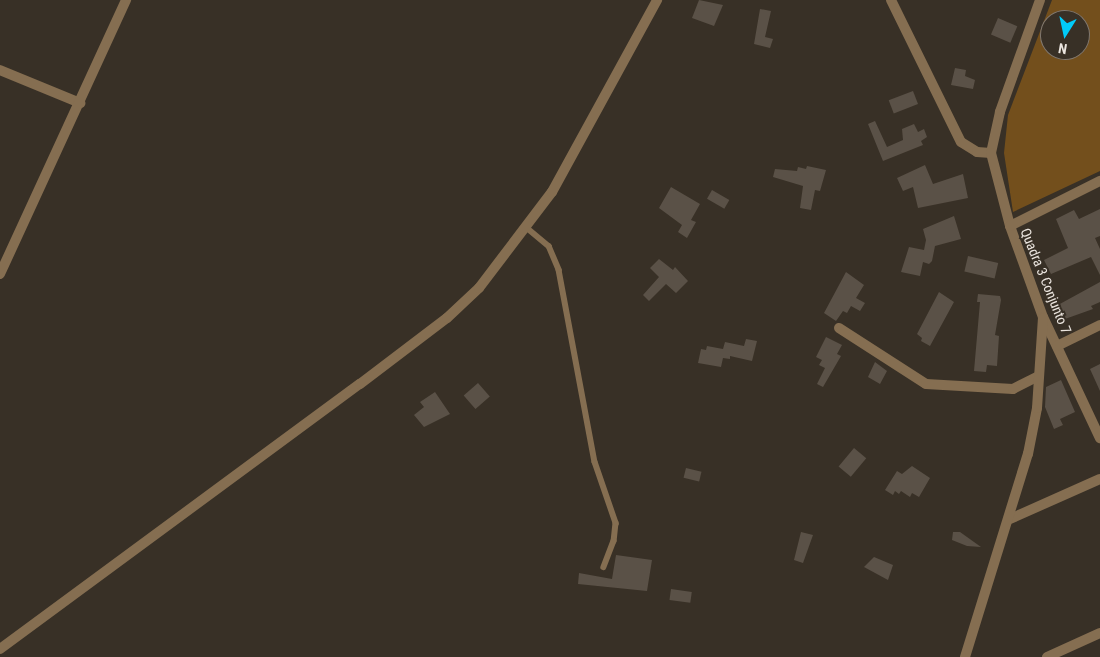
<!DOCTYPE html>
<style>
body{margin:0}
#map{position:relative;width:1100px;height:657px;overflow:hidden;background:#383026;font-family:"Roboto Condensed",sans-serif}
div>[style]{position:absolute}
.green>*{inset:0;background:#734f1c}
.building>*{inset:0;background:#5a5147;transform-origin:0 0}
.service>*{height:5.5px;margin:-2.75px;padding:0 2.75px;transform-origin:2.75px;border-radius:2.75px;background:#856e51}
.minor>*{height:10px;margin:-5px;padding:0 5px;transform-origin:5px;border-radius:5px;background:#856e51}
span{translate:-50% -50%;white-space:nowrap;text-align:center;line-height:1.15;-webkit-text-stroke:4px #383026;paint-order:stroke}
.street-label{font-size:14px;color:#ebe5df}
.north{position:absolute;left:1040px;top:10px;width:50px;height:50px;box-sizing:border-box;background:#383026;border:1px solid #807870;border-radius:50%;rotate:190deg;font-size:14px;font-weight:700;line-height:20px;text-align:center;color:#ebe5df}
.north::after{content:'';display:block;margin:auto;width:18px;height:22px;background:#01cbf9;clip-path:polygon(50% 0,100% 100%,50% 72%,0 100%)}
</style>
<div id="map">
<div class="green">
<i style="clip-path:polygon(evenodd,1052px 0,1100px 0,1100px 171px,1013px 212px,1004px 153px,1008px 115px,1052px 0,1050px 20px,1080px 20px,1080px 50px,1050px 50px,1050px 20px)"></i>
</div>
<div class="building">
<i style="clip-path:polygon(699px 0,723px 5px,714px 26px,692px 18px)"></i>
<i style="clip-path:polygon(760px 9px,771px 11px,765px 37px,773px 39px,770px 48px,754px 44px)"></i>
<i style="left:998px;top:18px;width:21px;height:18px;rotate:23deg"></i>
<i style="clip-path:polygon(955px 68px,966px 70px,965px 76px,975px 80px,973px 89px,951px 85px)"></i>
<i style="left:913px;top:91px;width:14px;height:26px;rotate:69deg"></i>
<i style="clip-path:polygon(875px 121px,887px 147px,903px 140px,902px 129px,914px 124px,918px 132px,924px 129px,927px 137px,921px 141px,923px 145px,883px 161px,868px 124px)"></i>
<i style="clip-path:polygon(925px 165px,933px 184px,963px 174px,968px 198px,918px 208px,913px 187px,903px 191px,897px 178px)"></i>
<i style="clip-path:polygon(807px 166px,826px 170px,820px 191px,815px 190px,811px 210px,800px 208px,803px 186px,773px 177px,775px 169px,797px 171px,798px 167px,806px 169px)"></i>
<i style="clip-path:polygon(671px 187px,700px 204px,691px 220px,696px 222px,687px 238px,678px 232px,682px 225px,659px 208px)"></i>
<i style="left:712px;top:190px;width:20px;height:10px;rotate:30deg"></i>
<i style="clip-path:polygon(1100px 209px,1100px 236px,1095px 238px,1100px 249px,1100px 275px,1091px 257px,1051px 274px,1044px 260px,1068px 248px,1056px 219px,1074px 210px,1079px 219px)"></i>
<i style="clip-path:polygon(954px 216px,961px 239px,935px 246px,932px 261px,929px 264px,923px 262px,920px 276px,901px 272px,909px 247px,924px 250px,926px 240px,923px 229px)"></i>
<i style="left:968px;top:256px;width:31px;height:16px;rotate:13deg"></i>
<i style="clip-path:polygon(659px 259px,673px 270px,675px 267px,688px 281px,676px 293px,666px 284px,649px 301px,643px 295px,659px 277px,650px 268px)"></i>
<i style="clip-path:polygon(846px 272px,864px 285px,856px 298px,865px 303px,860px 311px,851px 306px,847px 313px,843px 311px,836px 321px,824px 313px)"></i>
<i style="clip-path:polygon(1100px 282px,1100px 302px,1091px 306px,1093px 309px,1065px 319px,1058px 305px)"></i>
<i style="clip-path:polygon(939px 292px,954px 302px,930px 346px,921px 341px,922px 338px,917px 334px)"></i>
<i style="clip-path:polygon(978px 294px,1000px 296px,1001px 300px,995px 335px,999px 336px,997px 366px,987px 365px,986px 372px,974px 371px,980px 302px,977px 302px)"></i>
<i style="clip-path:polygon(826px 337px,842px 345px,837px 354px,841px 356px,823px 387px,817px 384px,825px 368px,819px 365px,822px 360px,816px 357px)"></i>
<i style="clip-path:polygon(746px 339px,757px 341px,752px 361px,730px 356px,730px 359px,723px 358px,721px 367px,698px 363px,701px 349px,706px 350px,707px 346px,723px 349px,725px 342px,744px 346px)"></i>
<i style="clip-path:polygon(875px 362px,887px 371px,880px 384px,868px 377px)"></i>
<i style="clip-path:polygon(1100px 364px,1100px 391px,1090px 369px)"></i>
<i style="clip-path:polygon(1061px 380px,1075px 412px,1060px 419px,1063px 425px,1054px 429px,1045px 407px,1046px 387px)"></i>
<i style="left:478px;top:383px;width:18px;height:19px;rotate:49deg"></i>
<i style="clip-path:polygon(435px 392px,450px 414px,424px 427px,414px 415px,424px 407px,420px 402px)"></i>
<i style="left:854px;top:448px;width:16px;height:24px;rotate:40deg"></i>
<i style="clip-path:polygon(912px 466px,930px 478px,919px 497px,912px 493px,910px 497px,901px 491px,899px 494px,895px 491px,893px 495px,885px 490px,897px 471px,902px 474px)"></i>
<i style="left:686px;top:468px;width:16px;height:10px;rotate:14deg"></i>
<i style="clip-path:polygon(801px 532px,813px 535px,803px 563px,794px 560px)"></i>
<i style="clip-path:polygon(953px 532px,960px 532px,981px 547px,967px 546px,952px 540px)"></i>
<i style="clip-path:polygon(616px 555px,652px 560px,647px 591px,578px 584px,579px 573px,612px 579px)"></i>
<i style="clip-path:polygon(874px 557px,893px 565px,888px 580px,864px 567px)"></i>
<i style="left:671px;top:589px;width:21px;height:11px;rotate:8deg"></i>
</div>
<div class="service">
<i style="left:526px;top:227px;width:30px;rotate:40deg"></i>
<i style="left:549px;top:246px;width:26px;rotate:67deg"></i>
<i style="left:559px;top:270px;width:195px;rotate:79.4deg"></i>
<i style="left:595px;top:462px;width:65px;rotate:71deg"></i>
<i style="left:616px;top:523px;width:18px;rotate:96deg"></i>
<i style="left:614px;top:541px;width:28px;rotate:111deg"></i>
</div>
<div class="minor">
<i style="left:891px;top:0;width:158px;rotate:63.8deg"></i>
<i style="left:961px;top:142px;width:19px;rotate:32deg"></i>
<i style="left:977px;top:152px;width:14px;rotate:4deg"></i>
<i style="left:1040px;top:0;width:119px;rotate:109.7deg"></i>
<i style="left:1000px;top:112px;width:42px;rotate:102.4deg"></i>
<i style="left:991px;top:153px;width:75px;rotate:75.4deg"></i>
<i style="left:1010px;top:226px;width:97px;rotate:70.1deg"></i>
<i style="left:1043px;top:317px;width:134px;rotate:64.8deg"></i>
<i style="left:0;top:70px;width:87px;rotate:22.4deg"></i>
<i style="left:1010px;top:226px;width:101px;rotate:-26.6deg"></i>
<i style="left:0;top:274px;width:302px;rotate:-65.3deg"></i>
<i style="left:839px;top:328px;width:103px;rotate:32.8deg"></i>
<i style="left:926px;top:384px;width:87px;rotate:3.3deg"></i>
<i style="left:1013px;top:389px;width:29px;rotate:-27deg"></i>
<i style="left:1057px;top:346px;width:48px;rotate:-26deg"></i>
<i style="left:1010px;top:519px;width:98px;rotate:-24deg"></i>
<i style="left:0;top:649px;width:447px;rotate:-36.4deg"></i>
<i style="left:360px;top:384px;width:109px;rotate:-37.2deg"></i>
<i style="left:447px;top:318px;width:44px;rotate:-43.2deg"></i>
<i style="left:479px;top:288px;width:121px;rotate:-52.8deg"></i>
<i style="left:552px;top:192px;width:219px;rotate:-61.3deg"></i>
<i style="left:965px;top:657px;width:213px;rotate:-72.8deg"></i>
<i style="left:1028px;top:454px;width:47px;rotate:-78.9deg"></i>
<i style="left:1037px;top:408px;width:90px;rotate:-86.2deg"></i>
<i style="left:1047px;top:657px;width:58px;rotate:-24.4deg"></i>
</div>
<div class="street-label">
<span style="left:1046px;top:281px;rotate:68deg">Quadra 3 Conjunto 7</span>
</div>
<div class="north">N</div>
</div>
